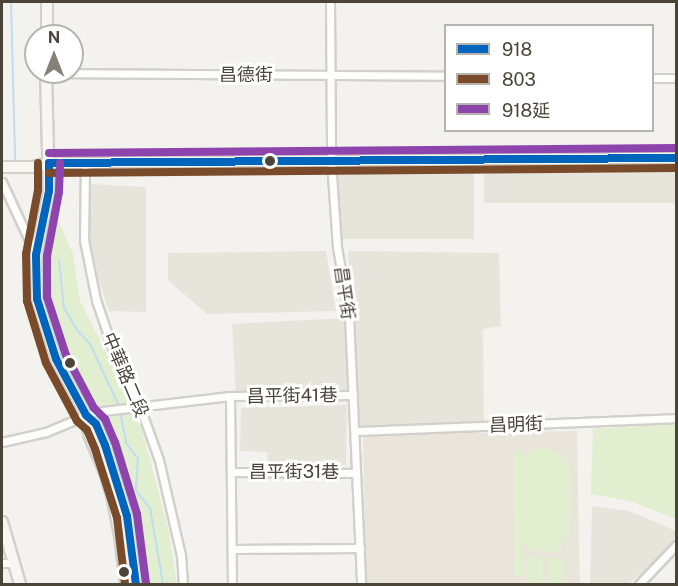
<!DOCTYPE html>
<meta charset="utf-8">
<style>
body{margin:0}
#map{position:relative;width:678px;height:586px;overflow:hidden;background:#f4f2ee;font-family:"Public Sans","Noto Sans TC",sans-serif}
div>[style]{position:absolute}
.residential>*{inset:0;background:#e7e4dc;transform-origin:0 0}
.education>*{inset:0;background:#eae5da;transform-origin:0 0}
.green>*{inset:0;background:#e1eecf;transform-origin:0 0}
.stream>*{height:2px;margin:-1px;padding:0 1px;transform-origin:1px;border-radius:1px;background:#c0ddf1}
.roads{filter:drop-shadow(2px 0 #d2d0cb) drop-shadow(-2px 0 #d2d0cb) drop-shadow(0 2px #d2d0cb) drop-shadow(0 -2px #d2d0cb)}
.street>*{height:7px;margin:-3.5px;padding:0 3.5px;transform-origin:3.5px;border-radius:3.5px;background:#fdfdfc}
.secondary>*{height:10px;margin:-5px;padding:0 5px;transform-origin:5px;border-radius:5px;background:#f7f6f1}
.bus-1>*{height:8px;margin:-4px;padding:0 4px;transform-origin:4px;border-radius:4px;background:#0065bd}
.bus-2>*{height:8px;margin:-4px;padding:0 4px;transform-origin:4px;border-radius:4px;background:#7a4b2a}
.bus-3>*{height:8px;margin:-4px;padding:0 4px;transform-origin:4px;border-radius:4px;background:#8e44ad}
.dots>*{width:16px;height:16px;translate:-50% -50%;box-sizing:border-box;border:3px solid #fff;border-radius:50%}
span{translate:-50% -50%;white-space:nowrap;text-align:center;line-height:1.15;-webkit-text-stroke:6px #fff;paint-order:stroke}
.street-label{font-size:18px;color:#4b4439}
.frame{position:absolute;inset:0;border:3px solid #4b4439;pointer-events:none}
.legend{position:absolute;left:444px;top:24px;width:210px;height:108px;box-sizing:border-box;background:#fff;border:2px solid #b7b4b0;margin:0;padding:8px 10px;list-style:none;font-size:18px;color:#4b4439}
.legend li{display:flex;align-items:center;gap:12px;height:30px}
.legend b{width:30px;border:2px solid #b7b4b0}
.north{position:absolute;left:24px;top:24px;width:60px;height:60px;box-sizing:border-box;background:#fff;border:2px solid #b7b4b0;border-radius:50%;rotate:0deg;font-size:16px;font-weight:700;line-height:24px;text-align:center;color:#4b4439}
.north::after{content:'';display:block;margin:auto;width:21px;height:27px;background:#868178;clip-path:polygon(50% 0,100% 100%,50% 72%,0 100%)}
</style>
<div id="map">
<div class="residential">
<i style="left:338px;top:162px;width:136px;height:77px"></i>
<i style="left:676px;top:165px;width:38px;height:192px;rotate:90deg"></i>
<i style="clip-path:polygon(90px 184px,146px 187px,146px 312px,109px 311px,88px 248px)"></i>
<i style="clip-path:polygon(326px 251px,336px 311px,207px 314px,168px 280px,168px 253px)"></i>
<i style="clip-path:polygon(348px 251px,499px 253px,501px 326px,483px 329px,484px 424px,359px 429px)"></i>
<i style="left:347px;top:318px;width:73px;height:115px;rotate:87deg"></i>
<i style="clip-path:polygon(347px 405px,346px 465px,268px 465px,267px 452px,240px 451px,241px 408px)"></i>
<i style="clip-path:polygon(592px 506px,629px 511px,676px 531px,676px 536px,658px 559px,628px 584px,590px 584px)"></i>
</div>
<div class="education">
<i style="left:577px;top:431px;width:153px;height:214px;rotate:89deg"></i>
</div>
<div class="green">
<i style="clip-path:polygon(56px 215px,73px 254px,80px 301px,126px 392px,143px 434px,169px 532px,177px 584px,142px 584px,140px 545px,111px 440px,67px 360px,52px 321px,44px 286px)"></i>
<i style="clip-path:polygon(663px 424px,676px 425px,676px 519px,630px 501px,591px 494px,593px 429px)"></i>
<i style="clip-path:polygon(549px 448px,560px 453px,571px 467px,570px 533px,560px 549px,549px 553px,530px 550px,523px 544px,523px 576px,515px 576px,513px 450px,522px 450px,523px 457px,534px 449px)"></i>
<i style="left:543px;top:557px;width:27px;height:17px;rotate:90deg"></i>
<i style="left:548px;top:558px;width:16px;height:26px"></i>
</div>
<div class="stream">
<i style="left:11px;top:2px;width:158px;rotate:88.5deg"></i>
<i style="left:59px;top:261px;width:47px;rotate:83.9deg"></i>
<i style="left:64px;top:308px;width:26px;rotate:59deg"></i>
<i style="left:77px;top:330px;width:19px;rotate:47deg"></i>
<i style="left:90px;top:344px;width:68px;rotate:64.9deg"></i>
<i style="left:119px;top:406px;width:38px;rotate:79deg"></i>
<i style="left:126px;top:443px;width:20px;rotate:53deg"></i>
<i style="left:138px;top:459px;width:32px;rotate:94deg"></i>
<i style="left:136px;top:491px;width:22px;rotate:51deg"></i>
<i style="left:150px;top:508px;width:77px;rotate:80.3deg"></i>
</div>
<div class="roads">
<div class="street">
<i style="left:330px;top:2px;width:159px;rotate:89.6deg"></i>
<i style="left:331px;top:161px;width:86px;rotate:86deg"></i>
<i style="left:337px;top:247px;width:70px;rotate:80.1deg"></i>
<i style="left:349px;top:316px;width:268px;rotate:87.4deg"></i>
<i style="left:46px;top:73px;width:400px;rotate:0.4deg"></i>
<i style="left:652px;top:78px;width:24px"></i>
<i style="left:85px;top:163px;width:77px;rotate:90.7deg"></i>
<i style="left:84px;top:240px;width:61px;rotate:78.7deg"></i>
<i style="left:96px;top:300px;width:56px;rotate:71.2deg"></i>
<i style="left:114px;top:353px;width:60px;rotate:64.3deg"></i>
<i style="left:140px;top:407px;width:56px;rotate:70.3deg"></i>
<i style="left:159px;top:460px;width:98px;rotate:77deg"></i>
<i style="left:181px;top:555px;width:29px;rotate:86deg"></i>
<i style="left:2px;top:182px;width:78px;rotate:65.1deg"></i>
<i style="left:230px;top:396px;width:188px;rotate:89.4deg"></i>
<i style="left:355px;top:431px;width:321px;rotate:-2.3deg"></i>
<i style="left:2px;top:442px;width:45px;rotate:-12.8deg"></i>
<i style="left:46px;top:432px;width:52px;rotate:-22.6deg"></i>
<i style="left:94px;top:412px;width:137px;rotate:-6.7deg"></i>
<i style="left:230px;top:396px;width:123px;rotate:-0.5deg"></i>
<i style="left:231px;top:472px;width:125px;rotate:0.5deg"></i>
<i style="left:232px;top:549px;width:128px;rotate:-0.4deg"></i>
<i style="left:2px;top:563px;width:12px"></i>
<i style="left:639px;top:584px;width:54px;rotate:-46.5deg"></i>
</div>
<div class="secondary">
<i style="left:47px;top:36px;width:34px;rotate:-90deg"></i>
<i style="left:46px;top:72px;width:119px;rotate:88.6deg"></i>
<i style="left:49px;top:191px;width:65px;rotate:101.5deg"></i>
<i style="left:36px;top:255px;width:44px;rotate:88.7deg"></i>
<i style="left:37px;top:299px;width:63px;rotate:72.4deg"></i>
<i style="left:56px;top:359px;width:64px;rotate:61.8deg"></i>
<i style="left:86px;top:415px;width:13px;rotate:42deg"></i>
<i style="left:96px;top:424px;width:23px;rotate:67deg"></i>
<i style="left:105px;top:445px;width:74px;rotate:72.8deg"></i>
<i style="left:127px;top:516px;width:69px;rotate:82.5deg"></i>
<i style="left:2px;top:167px;width:31px"></i>
<i style="left:33px;top:167px;width:16px;rotate:-14deg"></i>
<i style="left:49px;top:163px;width:627px;rotate:-0.46deg"></i>
<i style="left:86px;top:415px;width:19px;rotate:81deg"></i>
<i style="left:89px;top:434px;width:38px;rotate:67deg"></i>
<i style="left:104px;top:469px;width:27px;rotate:73deg"></i>
<i style="left:112px;top:495px;width:41px;rotate:78.7deg"></i>
<i style="left:120px;top:535px;width:49px;rotate:83deg"></i>
<i style="left:2px;top:522px;width:65px;rotate:73.8deg"></i>
</div>
</div>
<div class="bus-1">
<i style="left:49px;top:163px;width:627px;rotate:-0.46deg"></i>
<i style="left:49px;top:163px;width:28px;rotate:90deg"></i>
<i style="left:49px;top:191px;width:65px;rotate:101.5deg"></i>
<i style="left:36px;top:255px;width:44px;rotate:88.7deg"></i>
<i style="left:37px;top:299px;width:63px;rotate:72.4deg"></i>
<i style="left:56px;top:359px;width:64px;rotate:61.8deg"></i>
<i style="left:86px;top:415px;width:13px;rotate:42deg"></i>
<i style="left:96px;top:424px;width:23px;rotate:67deg"></i>
<i style="left:105px;top:445px;width:74px;rotate:72.8deg"></i>
<i style="left:127px;top:516px;width:69px;rotate:82.5deg"></i>
</div>
<div class="bus-2">
<i style="left:38px;top:163px;width:27px;rotate:90deg"></i>
<i style="left:38px;top:190px;width:65px;rotate:100.6deg"></i>
<i style="left:26px;top:254px;width:47px;rotate:88.8deg"></i>
<i style="left:27px;top:301px;width:65px;rotate:73deg"></i>
<i style="left:46px;top:363px;width:66px;rotate:61.9deg"></i>
<i style="left:77px;top:421px;width:13px;rotate:42deg"></i>
<i style="left:87px;top:430px;width:21px;rotate:67deg"></i>
<i style="left:95px;top:449px;width:72px;rotate:72.3deg"></i>
<i style="left:117px;top:518px;width:66px;rotate:83.1deg"></i>
<i style="left:49px;top:173px;width:627px;rotate:-0.46deg"></i>
</div>
<div class="bus-3">
<i style="left:49px;top:153px;width:627px;rotate:-0.46deg"></i>
<i style="left:60px;top:163px;width:29px;rotate:92deg"></i>
<i style="left:59px;top:192px;width:65px;rotate:100.6deg"></i>
<i style="left:47px;top:256px;width:41px;rotate:90deg"></i>
<i style="left:47px;top:297px;width:61px;rotate:71.9deg"></i>
<i style="left:66px;top:355px;width:60px;rotate:62.2deg"></i>
<i style="left:94px;top:408px;width:16px;rotate:45deg"></i>
<i style="left:105px;top:419px;width:25px;rotate:67deg"></i>
<i style="left:115px;top:442px;width:75px;rotate:73deg"></i>
<i style="left:137px;top:514px;width:70px;rotate:82.6deg"></i>
</div>
<div class="dots">
<i style="left:270px;top:161px;background:#4b4439"></i>
<i style="left:70px;top:363px;background:#4b4439"></i>
<i style="left:124px;top:572px;background:#4b4439"></i>
</div>
<div class="street-label">
<span style="left:246px;top:75px">昌德街</span>
<span style="left:344px;top:293px;rotate:82deg">昌平街</span>
<span style="left:125px;top:375px;rotate:67deg">中華路二段</span>
<span style="left:292px;top:396px;rotate:-1deg">昌平街41巷</span>
<span style="left:516px;top:425px;rotate:-2deg">昌明街</span>
<span style="left:294px;top:472px">昌平街31巷</span>
</div>
<div class="frame"></div>
<ul class="legend">
<li><b style="height:8px;background:#0065bd"></b>918</li>
<li><b style="height:8px;background:#7a4b2a"></b>803</li>
<li><b style="height:8px;background:#8e44ad"></b>918延</li>
</ul>
<div class="north">N</div>
</div>
